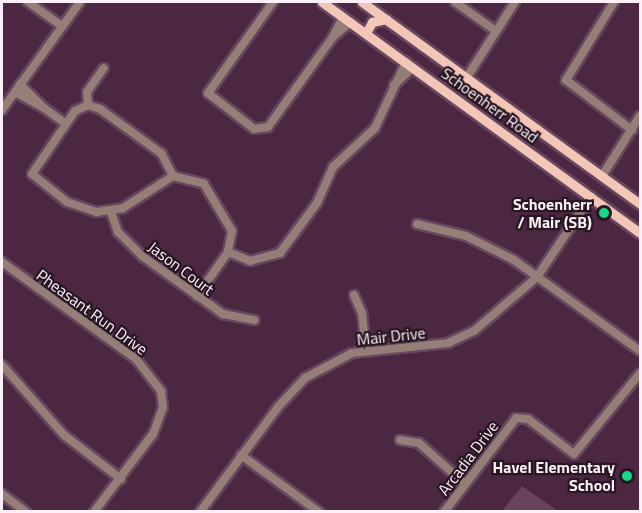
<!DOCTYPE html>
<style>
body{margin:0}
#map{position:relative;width:642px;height:513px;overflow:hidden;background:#4b2741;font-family:"Titillium Web",sans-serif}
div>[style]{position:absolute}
.green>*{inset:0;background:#69425e}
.roads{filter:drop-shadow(2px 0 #67475e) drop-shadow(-2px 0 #67475e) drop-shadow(0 2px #67475e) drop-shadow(0 -2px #67475e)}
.minor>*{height:8px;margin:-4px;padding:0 4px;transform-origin:4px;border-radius:4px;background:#947e77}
.major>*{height:9px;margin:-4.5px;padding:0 4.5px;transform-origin:4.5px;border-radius:4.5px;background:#f3c6b8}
.dots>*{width:16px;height:16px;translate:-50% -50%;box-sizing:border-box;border:3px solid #271722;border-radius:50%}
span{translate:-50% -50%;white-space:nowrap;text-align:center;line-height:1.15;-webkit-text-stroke:4.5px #271722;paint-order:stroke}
.street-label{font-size:16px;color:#fdeff8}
.poi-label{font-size:16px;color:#fdeff8;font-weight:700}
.right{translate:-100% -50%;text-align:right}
.frame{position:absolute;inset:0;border:3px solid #fdeff8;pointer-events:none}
</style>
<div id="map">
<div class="green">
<i style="clip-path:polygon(522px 486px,558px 511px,502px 511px)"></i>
</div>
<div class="roads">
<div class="minor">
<i style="left:28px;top:2px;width:42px;rotate:35.2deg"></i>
<i style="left:273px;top:2px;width:112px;rotate:125.5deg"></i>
<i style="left:208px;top:93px;width:58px;rotate:38deg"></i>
<i style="left:254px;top:129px;width:14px;rotate:-8deg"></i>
<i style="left:268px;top:127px;width:111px;rotate:-54.2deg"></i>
<i style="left:455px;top:2px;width:50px;rotate:35.3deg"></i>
<i style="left:614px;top:2px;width:92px;rotate:121.6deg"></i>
<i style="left:566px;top:80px;width:83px;rotate:37.1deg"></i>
<i style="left:343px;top:17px;width:22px;rotate:117deg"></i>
<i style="left:333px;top:37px;width:23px;rotate:-41deg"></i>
<i style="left:467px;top:77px;width:89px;rotate:-57.4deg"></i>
<i style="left:394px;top:85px;width:26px;rotate:-43deg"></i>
<i style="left:15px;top:92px;width:33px;rotate:29deg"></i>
<i style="left:44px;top:108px;width:34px;rotate:-135deg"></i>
<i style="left:88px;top:105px;width:13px;rotate:-94deg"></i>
<i style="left:87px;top:92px;width:29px;rotate:-55deg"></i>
<i style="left:44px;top:108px;width:26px;rotate:36deg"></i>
<i style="left:2px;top:110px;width:133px;rotate:-54.2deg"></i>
<i style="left:173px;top:176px;width:25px;rotate:-117deg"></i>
<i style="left:162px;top:154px;width:77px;rotate:-144deg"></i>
<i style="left:100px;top:109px;width:13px;rotate:-162deg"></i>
<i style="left:88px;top:105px;width:14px;rotate:155deg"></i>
<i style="left:75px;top:111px;width:76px;rotate:124.3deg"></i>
<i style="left:32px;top:174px;width:45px;rotate:38.7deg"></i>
<i style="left:67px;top:202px;width:31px;rotate:19deg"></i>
<i style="left:96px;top:212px;width:27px;rotate:-8deg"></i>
<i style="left:123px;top:208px;width:59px;rotate:-32.6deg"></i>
<i style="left:173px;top:176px;width:32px;rotate:14deg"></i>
<i style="left:204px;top:184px;width:55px;rotate:59.2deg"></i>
<i style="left:232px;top:231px;width:21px;rotate:101deg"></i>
<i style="left:228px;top:252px;width:54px;rotate:125.2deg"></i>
<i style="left:602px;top:176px;width:71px;rotate:-57.7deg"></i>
<i style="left:111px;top:212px;width:21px;rotate:71deg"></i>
<i style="left:118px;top:232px;width:34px;rotate:45deg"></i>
<i style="left:142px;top:256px;width:100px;rotate:35.6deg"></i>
<i style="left:223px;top:314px;width:32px;rotate:11deg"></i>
<i style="left:417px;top:224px;width:50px;rotate:13.8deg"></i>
<i style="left:466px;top:236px;width:54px;rotate:26.6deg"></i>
<i style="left:514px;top:260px;width:155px;rotate:35.8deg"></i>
<i style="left:228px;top:252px;width:24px;rotate:22deg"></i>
<i style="left:250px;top:261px;width:31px;rotate:-15deg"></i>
<i style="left:280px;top:253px;width:62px;rotate:-53.5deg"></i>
<i style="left:317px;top:203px;width:39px;rotate:-66deg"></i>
<i style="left:333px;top:167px;width:57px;rotate:-42.9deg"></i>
<i style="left:375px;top:128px;width:73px;rotate:-64.8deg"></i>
<i style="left:2px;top:262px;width:165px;rotate:35.9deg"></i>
<i style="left:136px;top:359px;width:41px;rotate:52deg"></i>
<i style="left:161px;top:391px;width:16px;rotate:83deg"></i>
<i style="left:163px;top:407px;width:29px;rotate:110deg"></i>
<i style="left:153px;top:434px;width:98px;rotate:127.1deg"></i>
<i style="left:354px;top:295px;width:20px;rotate:66deg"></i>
<i style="left:362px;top:313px;width:37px;rotate:84deg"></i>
<i style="left:2px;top:365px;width:94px;rotate:48.5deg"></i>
<i style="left:64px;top:435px;width:72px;rotate:37.7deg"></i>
<i style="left:400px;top:440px;width:19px;rotate:9deg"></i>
<i style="left:419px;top:443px;width:62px;rotate:41.7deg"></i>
<i style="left:241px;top:455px;width:97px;rotate:36.2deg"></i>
<i style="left:2px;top:494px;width:30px;rotate:37deg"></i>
<i style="left:200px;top:512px;width:131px;rotate:-53.4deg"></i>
<i style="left:278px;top:407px;width:40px;rotate:-47deg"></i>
<i style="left:305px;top:378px;width:53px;rotate:-28deg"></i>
<i style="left:352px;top:353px;width:97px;rotate:-5.9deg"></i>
<i style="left:448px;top:343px;width:29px;rotate:-25deg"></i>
<i style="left:474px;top:331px;width:83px;rotate:-40.6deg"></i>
<i style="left:537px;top:277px;width:97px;rotate:-56deg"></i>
<i style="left:444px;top:512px;width:118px;rotate:-52.5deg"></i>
<i style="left:516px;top:418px;width:12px;rotate:5deg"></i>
<i style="left:528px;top:419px;width:58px;rotate:37.3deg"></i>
<i style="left:574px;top:454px;width:104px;rotate:-50.8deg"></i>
</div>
<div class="major">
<i style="left:322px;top:2px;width:393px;rotate:36deg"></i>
<i style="left:362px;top:2px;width:344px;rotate:36deg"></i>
<i style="left:366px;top:33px;width:13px;rotate:-61deg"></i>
<i style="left:372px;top:22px;width:15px;rotate:-11deg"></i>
</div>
</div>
<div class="dots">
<i style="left:604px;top:213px;background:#13d98a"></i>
<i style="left:627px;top:476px;background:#13d98a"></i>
</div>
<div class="street-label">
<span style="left:490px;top:105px;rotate:36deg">Schoenherr Road</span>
<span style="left:181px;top:268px;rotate:37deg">Jason Court</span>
<span style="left:92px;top:312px;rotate:36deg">Pheasant Run Drive</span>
<span style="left:391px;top:336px;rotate:-6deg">Mair Drive</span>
<span style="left:468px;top:458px;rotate:-53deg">Arcadia Drive</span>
</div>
<div class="poi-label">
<span class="right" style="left:592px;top:213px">Schoenherr<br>/ Mair (SB)</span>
<span class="right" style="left:615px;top:476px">Havel Elementary<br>School</span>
</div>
<div class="frame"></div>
</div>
